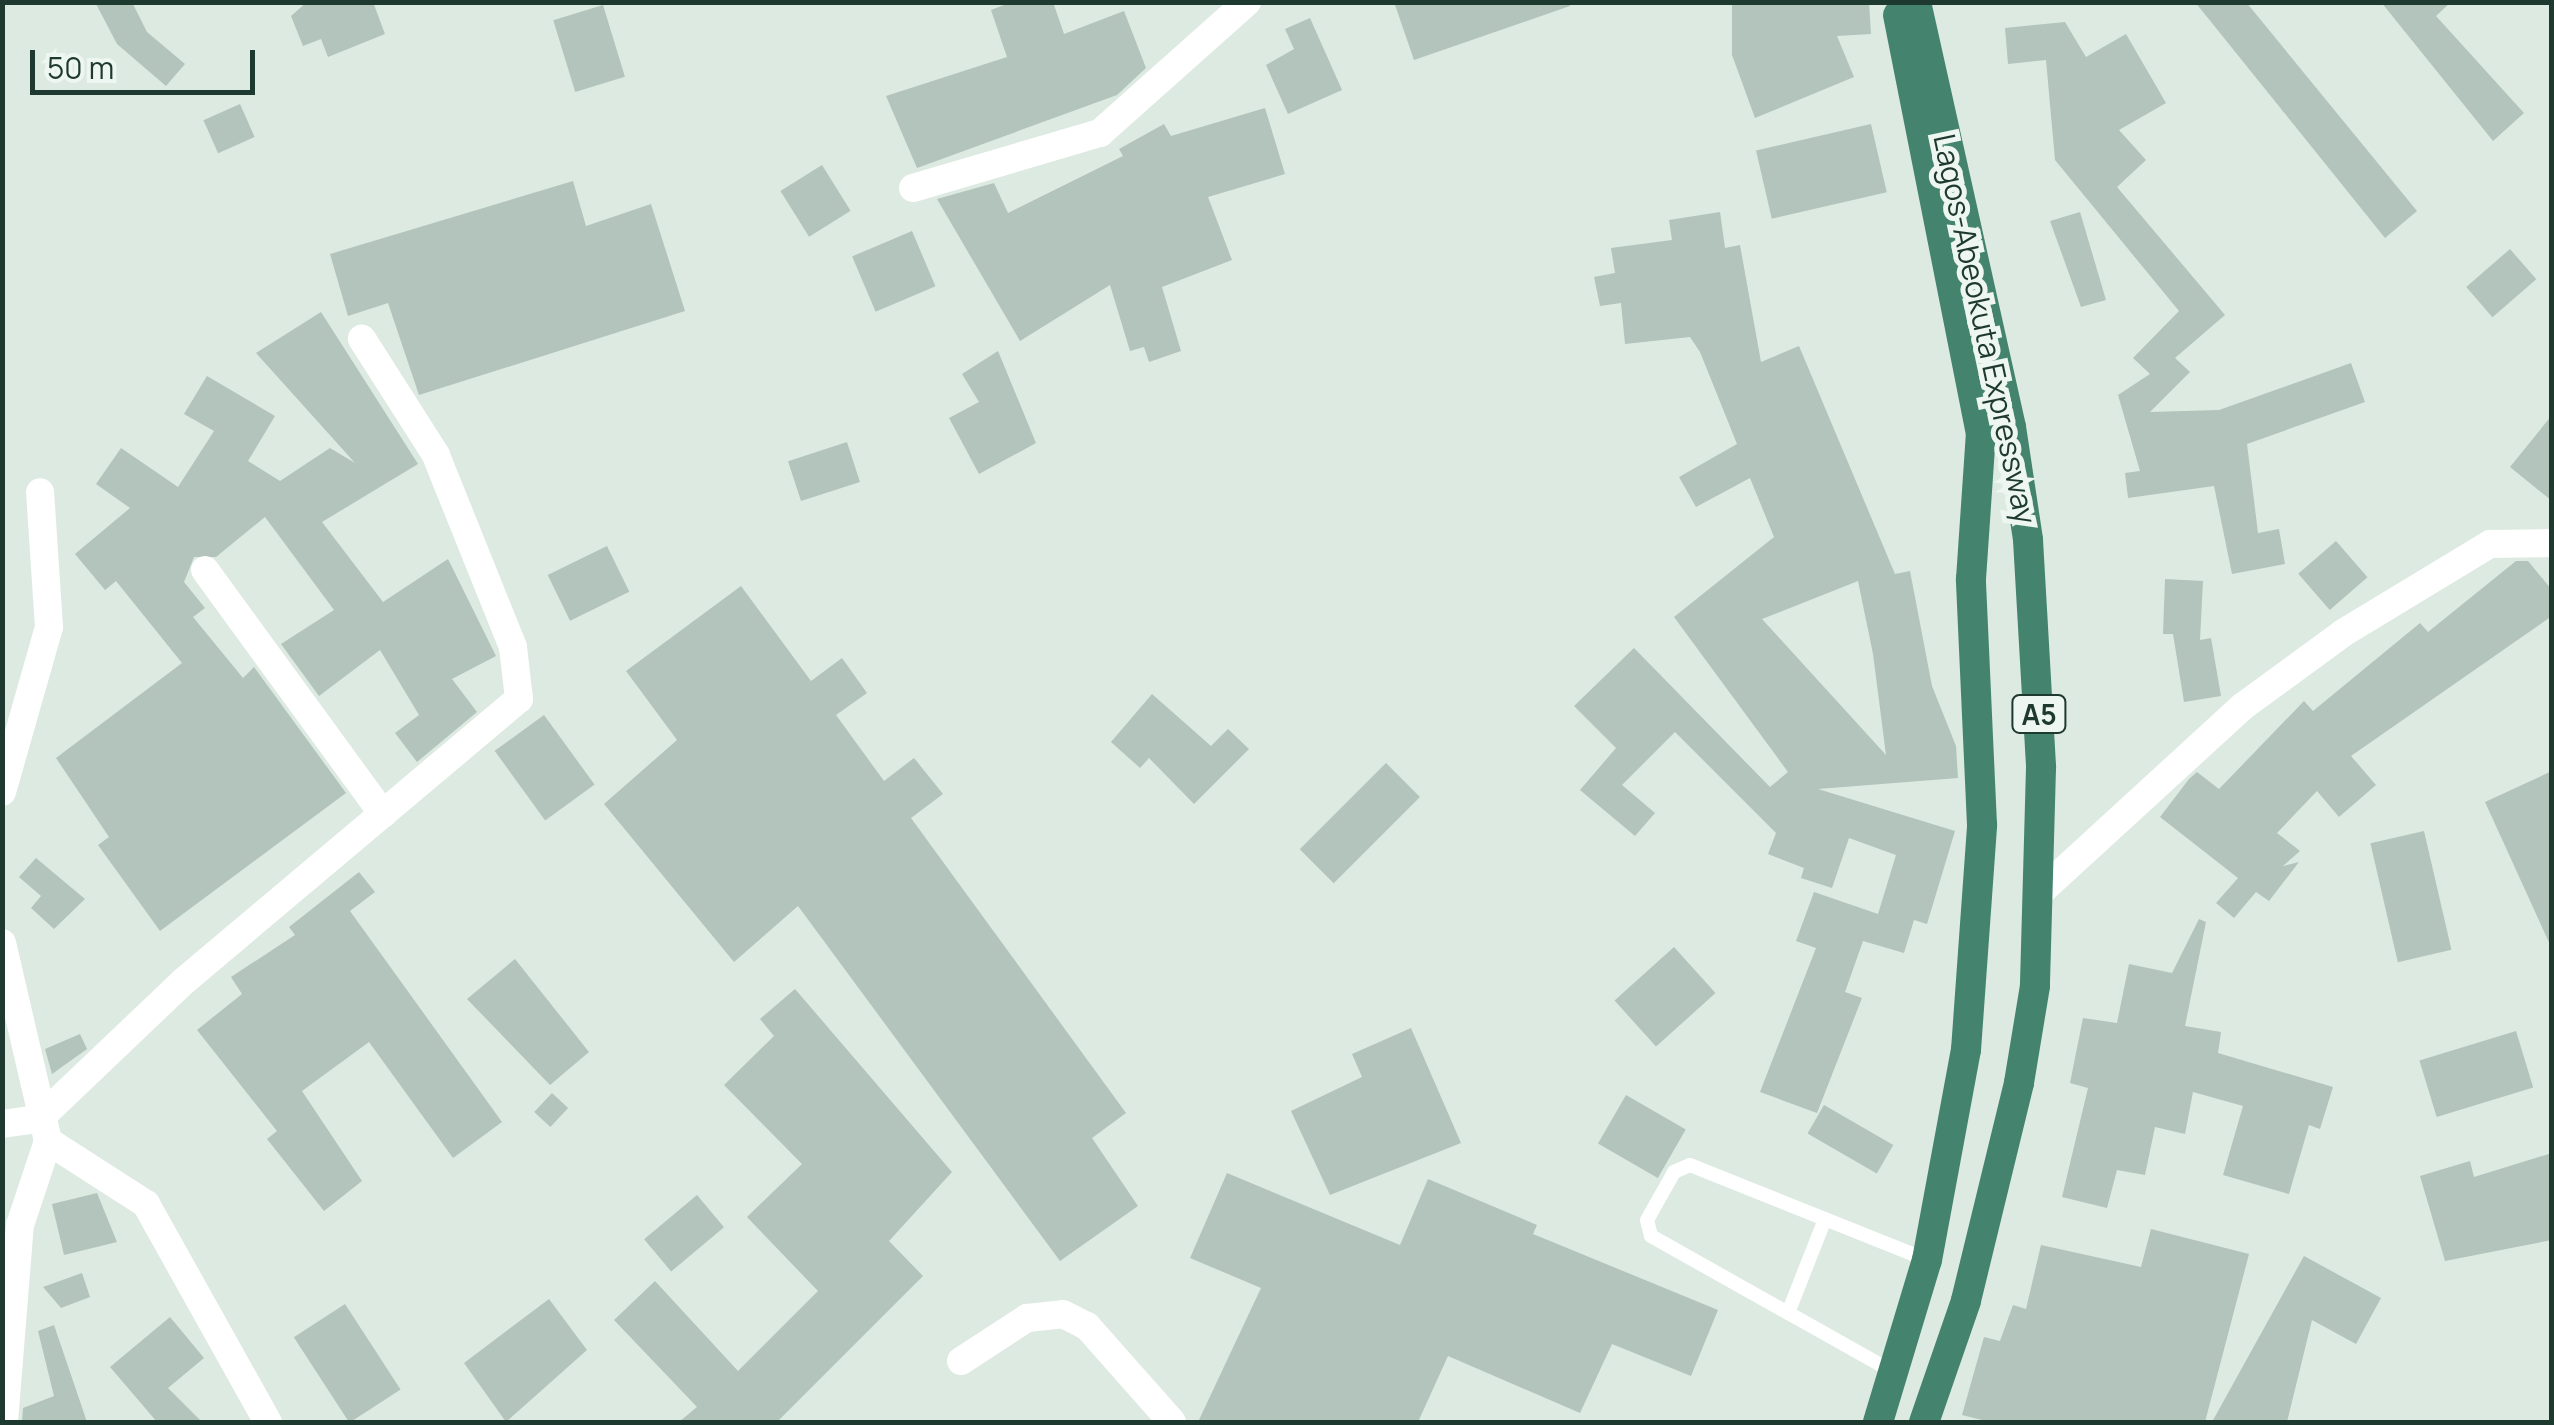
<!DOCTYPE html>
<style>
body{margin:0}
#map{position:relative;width:2554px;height:1425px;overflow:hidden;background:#ddeae2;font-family:Manrope,sans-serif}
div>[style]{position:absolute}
.building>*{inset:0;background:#b2c4bb;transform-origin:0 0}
.service>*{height:14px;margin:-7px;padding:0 7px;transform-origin:7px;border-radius:7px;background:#fff}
.minor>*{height:28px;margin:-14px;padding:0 14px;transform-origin:14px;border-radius:14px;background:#fff}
.trunk>*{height:30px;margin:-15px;padding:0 15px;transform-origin:15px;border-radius:15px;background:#44846e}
span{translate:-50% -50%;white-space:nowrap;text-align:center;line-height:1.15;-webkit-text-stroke:10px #edf6f0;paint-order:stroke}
.shield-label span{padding:2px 8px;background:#edf6f0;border:2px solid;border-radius:8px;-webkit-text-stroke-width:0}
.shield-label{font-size:28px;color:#1e392f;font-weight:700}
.street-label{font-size:30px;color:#1e392f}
.frame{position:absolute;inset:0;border:5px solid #1e392f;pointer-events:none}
.scale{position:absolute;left:30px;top:50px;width:225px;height:45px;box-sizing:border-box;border:5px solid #1e392f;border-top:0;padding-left:12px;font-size:30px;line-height:35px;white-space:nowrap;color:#1e392f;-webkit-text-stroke:8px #edf6f0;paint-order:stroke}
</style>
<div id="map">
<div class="building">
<i style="clip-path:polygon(95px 2px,132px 2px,147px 32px,185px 64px,166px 86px,117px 44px)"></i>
<i style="clip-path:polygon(307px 2px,373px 2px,385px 34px,328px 57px,321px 39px,303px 46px,291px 16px)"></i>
<i style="clip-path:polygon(1012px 2px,1053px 2px,1064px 34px,1124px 11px,1146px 68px,1117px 95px,917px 168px,886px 96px,1007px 57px,991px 10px)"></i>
<i style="clip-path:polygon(1394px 2px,1569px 2px,1570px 6px,1414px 60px)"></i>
<i style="clip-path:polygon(1732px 2px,1869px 2px,1871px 34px,1837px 36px,1854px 77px,1755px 118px,1732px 55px)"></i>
<i style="clip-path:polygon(2195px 2px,2246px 2px,2417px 211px,2385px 238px)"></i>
<i style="clip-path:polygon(2381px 2px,2451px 2px,2436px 16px,2524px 113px,2493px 141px)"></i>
<i style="left:603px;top:5px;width:75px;height:52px;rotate:73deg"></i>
<i style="clip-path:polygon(1310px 18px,1342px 90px,1288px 114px,1266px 65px,1294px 49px,1285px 29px)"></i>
<i style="clip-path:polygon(2065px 22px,2086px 57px,2126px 34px,2166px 103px,2119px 130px,2146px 160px,2117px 187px,2225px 315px,2175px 358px,2190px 372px,2150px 412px,2219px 410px,2351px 363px,2365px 402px,2247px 444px,2258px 533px,2279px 529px,2285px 564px,2232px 574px,2214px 486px,2128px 498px,2125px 473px,2140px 471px,2118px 395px,2150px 374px,2133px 358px,2179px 311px,2055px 160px,2046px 60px,2008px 64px,2005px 28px)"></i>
<i style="left:240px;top:104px;width:36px;height:40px;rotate:66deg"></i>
<i style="clip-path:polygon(1265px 108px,1285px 174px,1208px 197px,1232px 260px,1162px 287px,1181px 351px,1149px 362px,1144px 347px,1130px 351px,1110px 285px,1020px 341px,937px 199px,994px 183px,1008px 213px,1123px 156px,1119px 149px,1164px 124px,1171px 136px)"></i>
<i style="left:1871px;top:124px;width:70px;height:118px;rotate:77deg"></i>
<i style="left:822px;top:165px;width:54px;height:49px;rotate:58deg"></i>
<i style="clip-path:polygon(573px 181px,586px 226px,651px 204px,685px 311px,419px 395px,388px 303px,348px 316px,330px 254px)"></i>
<i style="clip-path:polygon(evenodd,1720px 212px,1725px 248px,1740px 245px,1761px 362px,1799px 346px,1895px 574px,1910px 571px,1932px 686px,1956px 746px,1958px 778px,1818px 789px,1955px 831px,1927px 924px,1914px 920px,1904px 953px,1863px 941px,1845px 992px,1862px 998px,1817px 1113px,1760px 1092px,1816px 948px,1796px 941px,1814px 892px,1878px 914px,1896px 855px,1849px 838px,1832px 888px,1801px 878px,1804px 868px,1768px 854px,1776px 833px,1675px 732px,1622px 785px,1655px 813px,1635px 836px,1580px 790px,1616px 748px,1574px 706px,1634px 648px,1770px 787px,1788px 772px,1674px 617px,1774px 537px,1750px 478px,1696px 507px,1679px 477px,1737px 444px,1700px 352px,1690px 337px,1625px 344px,1621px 303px,1600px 306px,1594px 277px,1615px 273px,1611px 248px,1672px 240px,1669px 220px,1720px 212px,1858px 581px,1873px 654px,1886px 755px,1762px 619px,1858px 581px)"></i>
<i style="clip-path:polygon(2080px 212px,2106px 300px,2081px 307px,2050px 221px)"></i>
<i style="left:912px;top:231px;width:60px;height:65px;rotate:67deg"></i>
<i style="left:2510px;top:249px;width:40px;height:58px;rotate:49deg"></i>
<i style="clip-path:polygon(321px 312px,418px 464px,322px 522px,383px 602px,448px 559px,496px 656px,452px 679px,477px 712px,417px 762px,395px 733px,419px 715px,380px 650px,319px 696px,281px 644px,334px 610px,265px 517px,216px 557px,194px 557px,184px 582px,205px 608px,193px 617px,243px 678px,254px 667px,346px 793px,160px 931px,98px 845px,109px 837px,56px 758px,182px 663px,116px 581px,105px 590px,75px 554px,130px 508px,96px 484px,121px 448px,178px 487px,214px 431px,184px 414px,207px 376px,275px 416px,248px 461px,280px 481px,330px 448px,355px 463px,256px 353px)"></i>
<i style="clip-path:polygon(998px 351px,1036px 443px,979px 474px,949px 418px,979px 402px,962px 374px)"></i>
<i style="clip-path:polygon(2552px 415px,2552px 501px,2510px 467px)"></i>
<i style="left:847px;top:442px;width:42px;height:62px;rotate:72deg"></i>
<i style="left:2336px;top:541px;width:48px;height:50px;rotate:49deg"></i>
<i style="left:607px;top:546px;width:51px;height:66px;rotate:64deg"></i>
<i style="clip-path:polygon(2516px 561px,2528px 561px,2552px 590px,2552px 616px,2351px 756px,2376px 785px,2339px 817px,2317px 791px,2277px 833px,2300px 851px,2283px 866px,2299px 862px,2269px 901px,2256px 892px,2234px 918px,2216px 903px,2238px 878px,2160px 817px,2189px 779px,2197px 772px,2219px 789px,2304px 701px,2313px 711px,2420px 623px,2428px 632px)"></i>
<i style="clip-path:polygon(2165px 579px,2203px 581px,2200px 640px,2211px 638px,2221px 696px,2184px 702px,2173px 634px,2163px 634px)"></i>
<i style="clip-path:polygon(741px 586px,811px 681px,842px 658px,867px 693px,836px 715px,884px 781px,914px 758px,943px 794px,911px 818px,1126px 1113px,1092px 1138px,1138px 1206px,1060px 1261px,798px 906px,734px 962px,604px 804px,677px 740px,626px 671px)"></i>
<i style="clip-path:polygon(1152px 694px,1211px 746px,1228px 729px,1249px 749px,1194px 804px,1149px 758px,1140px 768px,1111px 742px)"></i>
<i style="left:544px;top:715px;width:86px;height:61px;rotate:54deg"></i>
<i style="left:1386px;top:763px;width:48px;height:122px;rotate:45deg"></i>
<i style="clip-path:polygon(2552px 771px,2552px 949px,2485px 802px)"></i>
<i style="left:2424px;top:831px;width:122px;height:55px;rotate:77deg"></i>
<i style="clip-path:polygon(36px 858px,85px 899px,54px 929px,31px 908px,41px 896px,19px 877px)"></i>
<i style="clip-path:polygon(359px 872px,375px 892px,350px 911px,502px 1122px,453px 1158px,369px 1042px,302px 1091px,362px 1181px,324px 1211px,267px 1139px,277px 1131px,197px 1030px,242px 994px,231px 977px,295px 935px,289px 927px)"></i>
<i style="clip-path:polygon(2199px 919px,2206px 922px,2185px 1026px,2221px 1032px,2218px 1053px,2333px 1087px,2320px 1129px,2309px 1125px,2289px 1194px,2223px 1175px,2243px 1106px,2193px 1092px,2185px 1134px,2155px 1127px,2145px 1175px,2117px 1170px,2107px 1208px,2062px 1197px,2088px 1088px,2070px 1083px,2083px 1018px,2117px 1023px,2129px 964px,2172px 973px)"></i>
<i style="left:1674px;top:947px;width:62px;height:80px;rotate:48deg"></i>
<i style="clip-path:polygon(515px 959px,589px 1052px,550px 1085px,467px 999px)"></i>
<i style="clip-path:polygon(795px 989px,952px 1172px,889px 1241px,923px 1276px,777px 1422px,679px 1422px,697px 1407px,614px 1320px,655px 1281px,738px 1371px,818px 1291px,747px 1217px,802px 1164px,724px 1085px,774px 1036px,760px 1019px)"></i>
<i style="clip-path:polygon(1411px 1028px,1461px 1143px,1330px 1195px,1291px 1111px,1362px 1077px,1352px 1054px)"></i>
<i style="left:2516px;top:1031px;width:59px;height:101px;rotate:73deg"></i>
<i style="clip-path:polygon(80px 1034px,87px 1049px,52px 1074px,45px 1049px)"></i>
<i style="left:552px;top:1093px;width:22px;height:26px;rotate:43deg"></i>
<i style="left:1626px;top:1095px;width:69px;height:56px;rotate:30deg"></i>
<i style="left:1824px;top:1105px;width:80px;height:33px;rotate:30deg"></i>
<i style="clip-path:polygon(2552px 1153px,2552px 1240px,2445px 1261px,2420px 1176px,2470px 1161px,2474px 1177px)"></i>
<i style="clip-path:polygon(1227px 1173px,1400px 1245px,1428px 1179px,1537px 1225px,1533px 1234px,1718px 1310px,1691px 1376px,1612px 1344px,1580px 1413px,1448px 1356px,1418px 1422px,1198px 1422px,1261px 1288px,1190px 1258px)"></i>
<i style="clip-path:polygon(97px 1193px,117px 1242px,64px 1255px,52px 1204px)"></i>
<i style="left:697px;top:1195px;width:42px;height:69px;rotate:50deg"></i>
<i style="clip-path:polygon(2151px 1229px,2249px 1254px,2205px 1422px,1990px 1422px,1962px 1415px,1984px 1337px,2000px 1341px,2013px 1305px,2026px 1309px,2041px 1245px,2141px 1267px)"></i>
<i style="clip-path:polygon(2304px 1256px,2381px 1298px,2356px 1344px,2312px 1320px,2287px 1422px,2212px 1422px)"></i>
<i style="clip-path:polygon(82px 1273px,90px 1297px,61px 1308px,43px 1287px)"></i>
<i style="clip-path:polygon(549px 1299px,587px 1350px,506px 1422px,464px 1363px)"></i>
<i style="left:345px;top:1304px;width:102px;height:61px;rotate:57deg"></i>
<i style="clip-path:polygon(170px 1317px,204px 1358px,168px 1388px,202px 1422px,157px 1422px,110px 1367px)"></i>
<i style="clip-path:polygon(54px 1325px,87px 1422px,22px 1422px,23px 1408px,54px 1396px,38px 1331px)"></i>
</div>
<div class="service">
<i style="left:1788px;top:1313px;width:101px;rotate:-68.5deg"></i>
<i style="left:1895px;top:1373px;width:280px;rotate:-150.7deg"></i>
<i style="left:1651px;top:1236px;width:16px;rotate:-104deg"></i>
<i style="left:1647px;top:1220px;width:55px;rotate:-60.6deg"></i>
<i style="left:1674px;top:1172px;width:17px;rotate:-24deg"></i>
<i style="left:1690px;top:1165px;width:255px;rotate:21.8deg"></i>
</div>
<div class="minor">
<i style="left:913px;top:188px;width:195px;rotate:-16.4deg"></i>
<i style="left:1100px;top:133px;width:197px;rotate:-41.7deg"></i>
<i style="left:205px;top:570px;width:302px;rotate:53.9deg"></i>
<i style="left:2px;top:792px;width:172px;rotate:-74.1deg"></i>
<i style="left:49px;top:627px;width:135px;rotate:-93.8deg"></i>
<i style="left:2038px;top:894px;width:277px;rotate:-42.5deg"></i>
<i style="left:2242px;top:707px;width:125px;rotate:-36.2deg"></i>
<i style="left:2343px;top:633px;width:172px;rotate:-31.2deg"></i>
<i style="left:2490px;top:544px;width:62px;rotate:-0.9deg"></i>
<i style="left:2px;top:943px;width:203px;rotate:76.9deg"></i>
<i style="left:48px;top:1141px;width:117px;rotate:32.7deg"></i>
<i style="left:146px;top:1204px;width:250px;rotate:60.8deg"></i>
<i style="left:2px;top:1124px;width:37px;rotate:-8deg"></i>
<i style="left:39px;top:1119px;width:200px;rotate:-43.6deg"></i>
<i style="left:184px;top:981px;width:438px;rotate:-40.1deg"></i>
<i style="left:519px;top:699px;width:52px;rotate:-96.6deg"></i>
<i style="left:513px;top:647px;width:207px;rotate:-111.9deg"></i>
<i style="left:436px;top:455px;width:138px;rotate:-122.5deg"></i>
<i style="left:961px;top:1361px;width:79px;rotate:-33.1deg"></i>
<i style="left:1027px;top:1318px;width:36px;rotate:-6deg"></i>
<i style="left:1063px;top:1314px;width:27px;rotate:27deg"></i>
<i style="left:1087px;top:1326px;width:128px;rotate:48.5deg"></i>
<i style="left:4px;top:1422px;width:198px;rotate:-85.4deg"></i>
<i style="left:20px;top:1225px;width:89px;rotate:-71.6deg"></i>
</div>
<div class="trunk">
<i style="left:1916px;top:2px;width:435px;rotate:77.4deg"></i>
<i style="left:2011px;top:427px;width:114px;rotate:81.4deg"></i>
<i style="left:2028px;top:540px;width:228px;rotate:86.7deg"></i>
<i style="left:2041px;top:768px;width:218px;rotate:91.6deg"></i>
<i style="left:2035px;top:986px;width:98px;rotate:99.4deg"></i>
<i style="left:2019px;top:1083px;width:224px;rotate:103.7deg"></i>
<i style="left:1966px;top:1301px;width:128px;rotate:109.1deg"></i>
<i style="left:1878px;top:1422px;width:169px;rotate:-73.2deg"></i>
<i style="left:1927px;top:1260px;width:214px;rotate:-79.5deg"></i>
<i style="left:1966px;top:1050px;width:226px;rotate:-85.9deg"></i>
<i style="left:1982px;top:825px;width:246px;rotate:-92.6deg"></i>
<i style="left:1971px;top:579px;width:145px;rotate:-86.1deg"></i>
<i style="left:1981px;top:434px;width:427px;rotate:-101.2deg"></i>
</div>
<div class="shield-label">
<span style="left:2039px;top:714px">A5</span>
</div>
<div class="street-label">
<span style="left:1985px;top:329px;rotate:78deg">Lagos-Abeokuta Expressway</span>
</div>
<div class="frame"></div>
<div class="scale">50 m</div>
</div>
